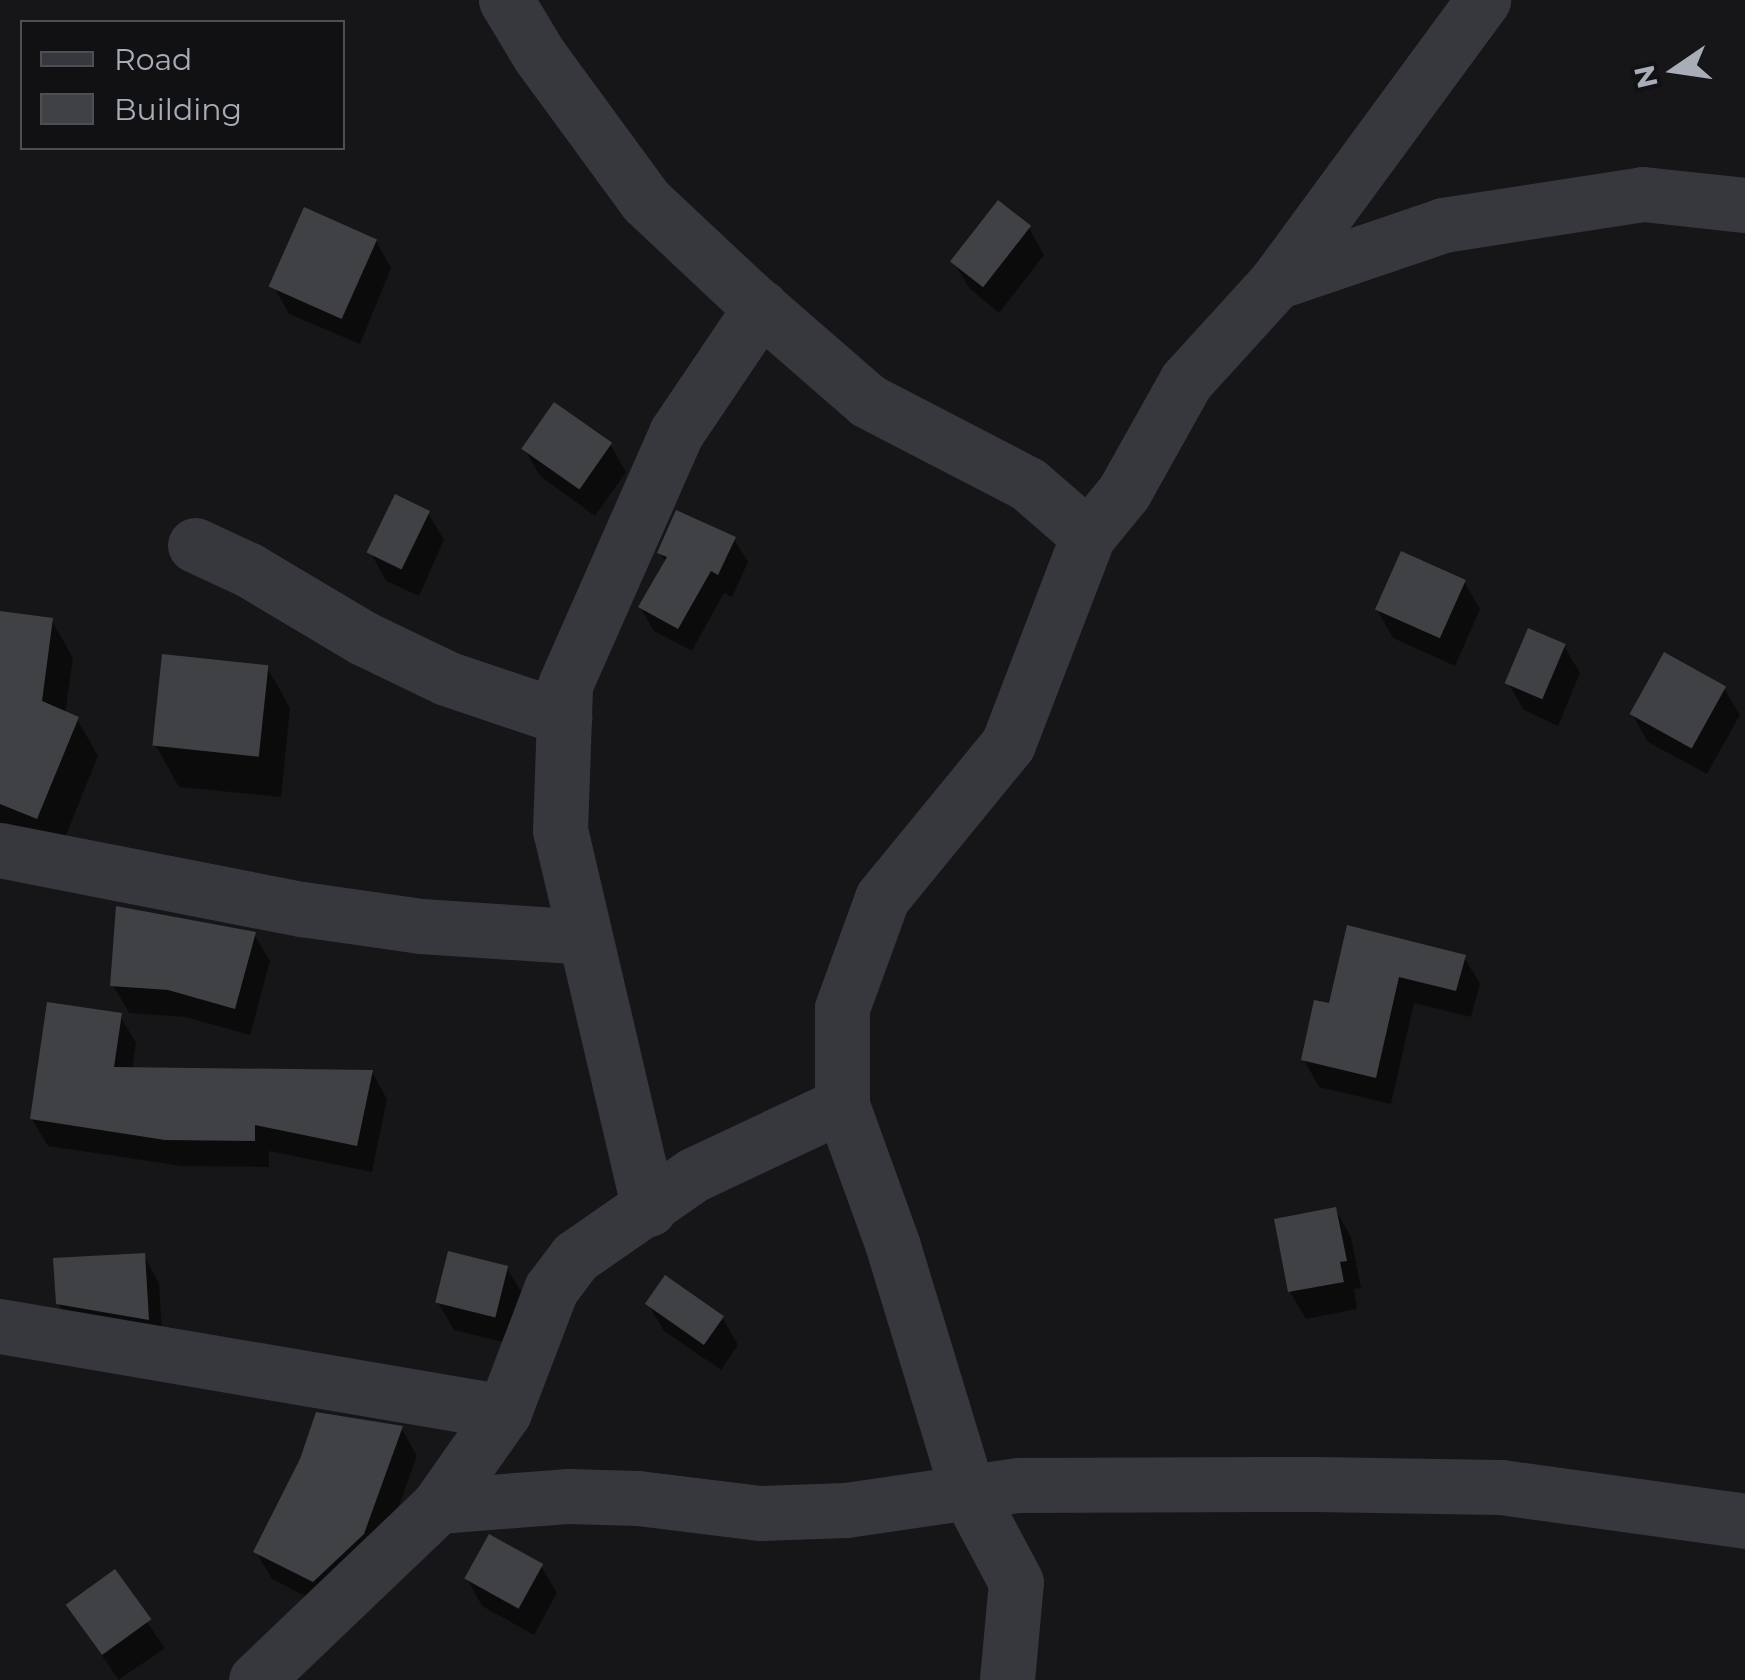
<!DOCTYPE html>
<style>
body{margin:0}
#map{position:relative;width:1745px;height:1680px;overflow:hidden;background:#161618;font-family:Montserrat,sans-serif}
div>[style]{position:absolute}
.shadow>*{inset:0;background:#0007;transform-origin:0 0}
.building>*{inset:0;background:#404145;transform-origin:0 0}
.minor>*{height:55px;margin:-27.5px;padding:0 27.5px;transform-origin:27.5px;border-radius:27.5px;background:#37383d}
span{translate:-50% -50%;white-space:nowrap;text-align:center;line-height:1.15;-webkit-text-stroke:8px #111113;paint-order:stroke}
.legend{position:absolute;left:20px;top:20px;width:325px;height:130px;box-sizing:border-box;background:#111113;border:2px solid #4d4f55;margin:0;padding:12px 18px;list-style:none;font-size:30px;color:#a8adb8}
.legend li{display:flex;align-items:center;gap:20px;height:50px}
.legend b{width:50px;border:2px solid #4d4f55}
.north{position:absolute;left:1625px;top:20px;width:100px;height:100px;-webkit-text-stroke:8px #111113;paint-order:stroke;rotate:257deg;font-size:28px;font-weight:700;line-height:40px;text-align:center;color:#a8adb8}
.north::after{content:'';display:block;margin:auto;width:35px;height:45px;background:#a8adb8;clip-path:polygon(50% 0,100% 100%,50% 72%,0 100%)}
</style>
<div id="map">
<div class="shadow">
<i style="clip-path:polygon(1029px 228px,1044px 255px,999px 313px,969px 288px,953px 261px)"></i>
<i style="clip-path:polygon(376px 241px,391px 268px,360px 344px,289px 314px,274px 287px)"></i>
<i style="clip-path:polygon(610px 444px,626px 472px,595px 516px,540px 476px,524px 448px)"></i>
<i style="clip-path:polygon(428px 513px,444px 540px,419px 596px,386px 581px,371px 553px)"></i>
<i style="clip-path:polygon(734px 539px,748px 562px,732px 597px,724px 593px,692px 651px,654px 631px,640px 607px,666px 563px,660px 553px)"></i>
<i style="clip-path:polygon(1464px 582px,1480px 609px,1455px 666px,1393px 638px,1377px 610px)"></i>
<i style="clip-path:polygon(0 613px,52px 621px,73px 658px,65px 714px,77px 719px,98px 756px,58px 855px,0 831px)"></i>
<i style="clip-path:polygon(1564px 646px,1580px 673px,1558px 726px,1524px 710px,1508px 683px)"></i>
<i style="clip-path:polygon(267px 667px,290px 708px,281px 797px,179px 787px,156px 746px)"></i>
<i style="clip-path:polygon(1724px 688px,1740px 715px,1707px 774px,1648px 742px,1632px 714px)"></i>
<i style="clip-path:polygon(1349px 928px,1464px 957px,1480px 984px,1471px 1017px,1414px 1003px,1391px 1104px,1319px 1087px,1304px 1060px,1331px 1006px)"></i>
<i style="clip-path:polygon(254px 934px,270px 961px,250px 1035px,185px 1017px,129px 1013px,113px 985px)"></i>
<i style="clip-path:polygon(120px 1016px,136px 1043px,132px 1070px,372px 1072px,387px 1099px,372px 1172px,269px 1151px,269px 1167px,182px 1166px,48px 1146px,32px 1119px)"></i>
<i style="clip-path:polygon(1335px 1209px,1351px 1237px,1361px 1288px,1354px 1289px,1357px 1309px,1306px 1319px,1290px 1292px)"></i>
<i style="clip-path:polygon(144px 1255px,159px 1283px,163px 1346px,74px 1331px,58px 1303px)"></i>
<i style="clip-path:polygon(507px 1268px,523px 1295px,511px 1344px,454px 1330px,438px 1303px)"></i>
<i style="clip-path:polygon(648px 1304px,722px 1317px,738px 1345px,721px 1370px,664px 1331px)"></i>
<i style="clip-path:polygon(402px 1429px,417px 1456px,378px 1562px,329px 1608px,272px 1579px,256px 1552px)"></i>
<i style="clip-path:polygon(541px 1566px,557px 1593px,534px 1635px,482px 1606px,467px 1579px)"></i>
<i style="left:114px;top:1573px;width:91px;height:56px;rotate:56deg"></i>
</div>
<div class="building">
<i style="left:998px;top:200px;width:42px;height:78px;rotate:38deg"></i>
<i style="left:304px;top:207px;width:80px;height:87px;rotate:24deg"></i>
<i style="left:554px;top:402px;width:71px;height:57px;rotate:35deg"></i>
<i style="left:395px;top:494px;width:39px;height:65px;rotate:26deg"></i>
<i style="clip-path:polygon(676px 510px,736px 537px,718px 575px,711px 571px,678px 629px,638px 607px,667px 557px,657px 553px)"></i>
<i style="left:1401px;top:551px;width:71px;height:64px;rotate:24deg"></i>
<i style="clip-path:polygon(0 611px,53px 618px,42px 701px,79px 717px,37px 819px,0 804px)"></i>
<i style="left:1528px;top:628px;width:41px;height:60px;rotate:23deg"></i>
<i style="left:1664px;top:652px;width:71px;height:71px;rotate:29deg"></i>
<i style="left:162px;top:654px;width:107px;height:92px;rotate:6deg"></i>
<i style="clip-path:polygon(116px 906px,256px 932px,235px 1009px,168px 990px,110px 986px)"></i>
<i style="clip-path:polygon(1347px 925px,1466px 955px,1456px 991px,1399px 977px,1376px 1078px,1301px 1060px,1314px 1000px,1329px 1003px)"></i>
<i style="clip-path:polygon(47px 1002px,122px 1013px,114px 1067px,373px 1070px,357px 1146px,255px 1125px,255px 1141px,165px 1140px,30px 1119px)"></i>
<i style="clip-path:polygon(1336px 1207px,1347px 1261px,1340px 1262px,1344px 1282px,1288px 1292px,1274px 1219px)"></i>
<i style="left:448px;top:1251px;width:62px;height:53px;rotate:14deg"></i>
<i style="clip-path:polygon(145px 1253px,149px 1320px,56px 1304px,53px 1258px)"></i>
<i style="left:665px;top:1275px;width:72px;height:35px;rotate:35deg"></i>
<i style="clip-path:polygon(316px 1412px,403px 1426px,364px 1534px,313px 1582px,253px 1552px,300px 1459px)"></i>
<i style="left:489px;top:1534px;width:62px;height:51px;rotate:29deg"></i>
<i style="left:115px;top:1569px;width:62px;height:61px;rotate:54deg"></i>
</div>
<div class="minor">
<i style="left:506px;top:0;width:64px;rotate:59deg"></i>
<i style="left:539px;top:55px;width:181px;rotate:53.8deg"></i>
<i style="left:646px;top:201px;width:136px;rotate:43.2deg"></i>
<i style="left:745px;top:294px;width:163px;rotate:41deg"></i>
<i style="left:868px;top:401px;width:180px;rotate:27.4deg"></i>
<i style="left:1028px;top:484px;width:79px;rotate:40.9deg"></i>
<i style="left:1276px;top:282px;width:176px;rotate:-18.8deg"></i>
<i style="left:1443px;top:225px;width:202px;rotate:-8.8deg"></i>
<i style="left:1643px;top:194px;width:103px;rotate:6.2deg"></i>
<i style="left:195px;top:545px;width:60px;rotate:24.8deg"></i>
<i style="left:249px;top:570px;width:133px;rotate:30.8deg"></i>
<i style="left:363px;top:638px;width:92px;rotate:25.7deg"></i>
<i style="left:446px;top:678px;width:125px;rotate:18.7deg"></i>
<i style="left:0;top:850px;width:308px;rotate:11.1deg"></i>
<i style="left:302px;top:909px;width:120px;rotate:8.1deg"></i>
<i style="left:421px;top:926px;width:164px;rotate:3.8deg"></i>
<i style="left:649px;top:1209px;width:388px;rotate:-103.2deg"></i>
<i style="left:560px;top:831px;width:146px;rotate:-88deg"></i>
<i style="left:565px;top:685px;width:275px;rotate:-66.2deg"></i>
<i style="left:676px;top:433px;width:152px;rotate:-56deg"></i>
<i style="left:0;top:1326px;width:511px;rotate:9.68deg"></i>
<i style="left:438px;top:1506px;width:129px;rotate:-4.4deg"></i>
<i style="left:567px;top:1496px;width:71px;rotate:1.6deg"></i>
<i style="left:638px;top:1498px;width:124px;rotate:7deg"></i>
<i style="left:761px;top:1513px;width:85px;rotate:-2deg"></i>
<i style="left:846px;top:1510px;width:174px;rotate:-8.3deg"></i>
<i style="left:1018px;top:1485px;width:296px;rotate:-0.2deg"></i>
<i style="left:1314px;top:1484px;width:187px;rotate:0.9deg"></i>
<i style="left:1501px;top:1487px;width:246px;rotate:7.9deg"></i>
<i style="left:256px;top:1680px;width:252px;rotate:-43.7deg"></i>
<i style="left:438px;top:1506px;width:115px;rotate:-54.9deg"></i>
<i style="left:504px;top:1412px;width:132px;rotate:-69.1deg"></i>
<i style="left:551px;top:1289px;width:40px;rotate:-53deg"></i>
<i style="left:575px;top:1257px;width:144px;rotate:-34.8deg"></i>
<i style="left:693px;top:1175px;width:165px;rotate:-25.2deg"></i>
<i style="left:1007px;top:1680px;width:98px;rotate:-84.8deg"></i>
<i style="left:1016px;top:1582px;width:104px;rotate:-118deg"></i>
<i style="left:967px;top:1490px;width:255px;rotate:-106.9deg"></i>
<i style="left:893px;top:1246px;width:150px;rotate:-109.9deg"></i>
<i style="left:842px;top:1105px;width:97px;rotate:-90deg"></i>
<i style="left:842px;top:1008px;width:117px;rotate:-70deg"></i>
<i style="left:882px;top:898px;width:199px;rotate:-50.7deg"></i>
<i style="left:1008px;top:744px;width:223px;rotate:-69deg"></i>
<i style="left:1088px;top:536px;width:57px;rotate:-50.7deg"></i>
<i style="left:1124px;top:492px;width:127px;rotate:-60.8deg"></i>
<i style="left:1186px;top:381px;width:134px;rotate:-47.7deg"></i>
<i style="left:1276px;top:282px;width:350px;rotate:-53.7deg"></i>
</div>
<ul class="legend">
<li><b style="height:12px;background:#37383d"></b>Road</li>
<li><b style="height:28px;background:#404145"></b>Building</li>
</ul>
<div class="north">N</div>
</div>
